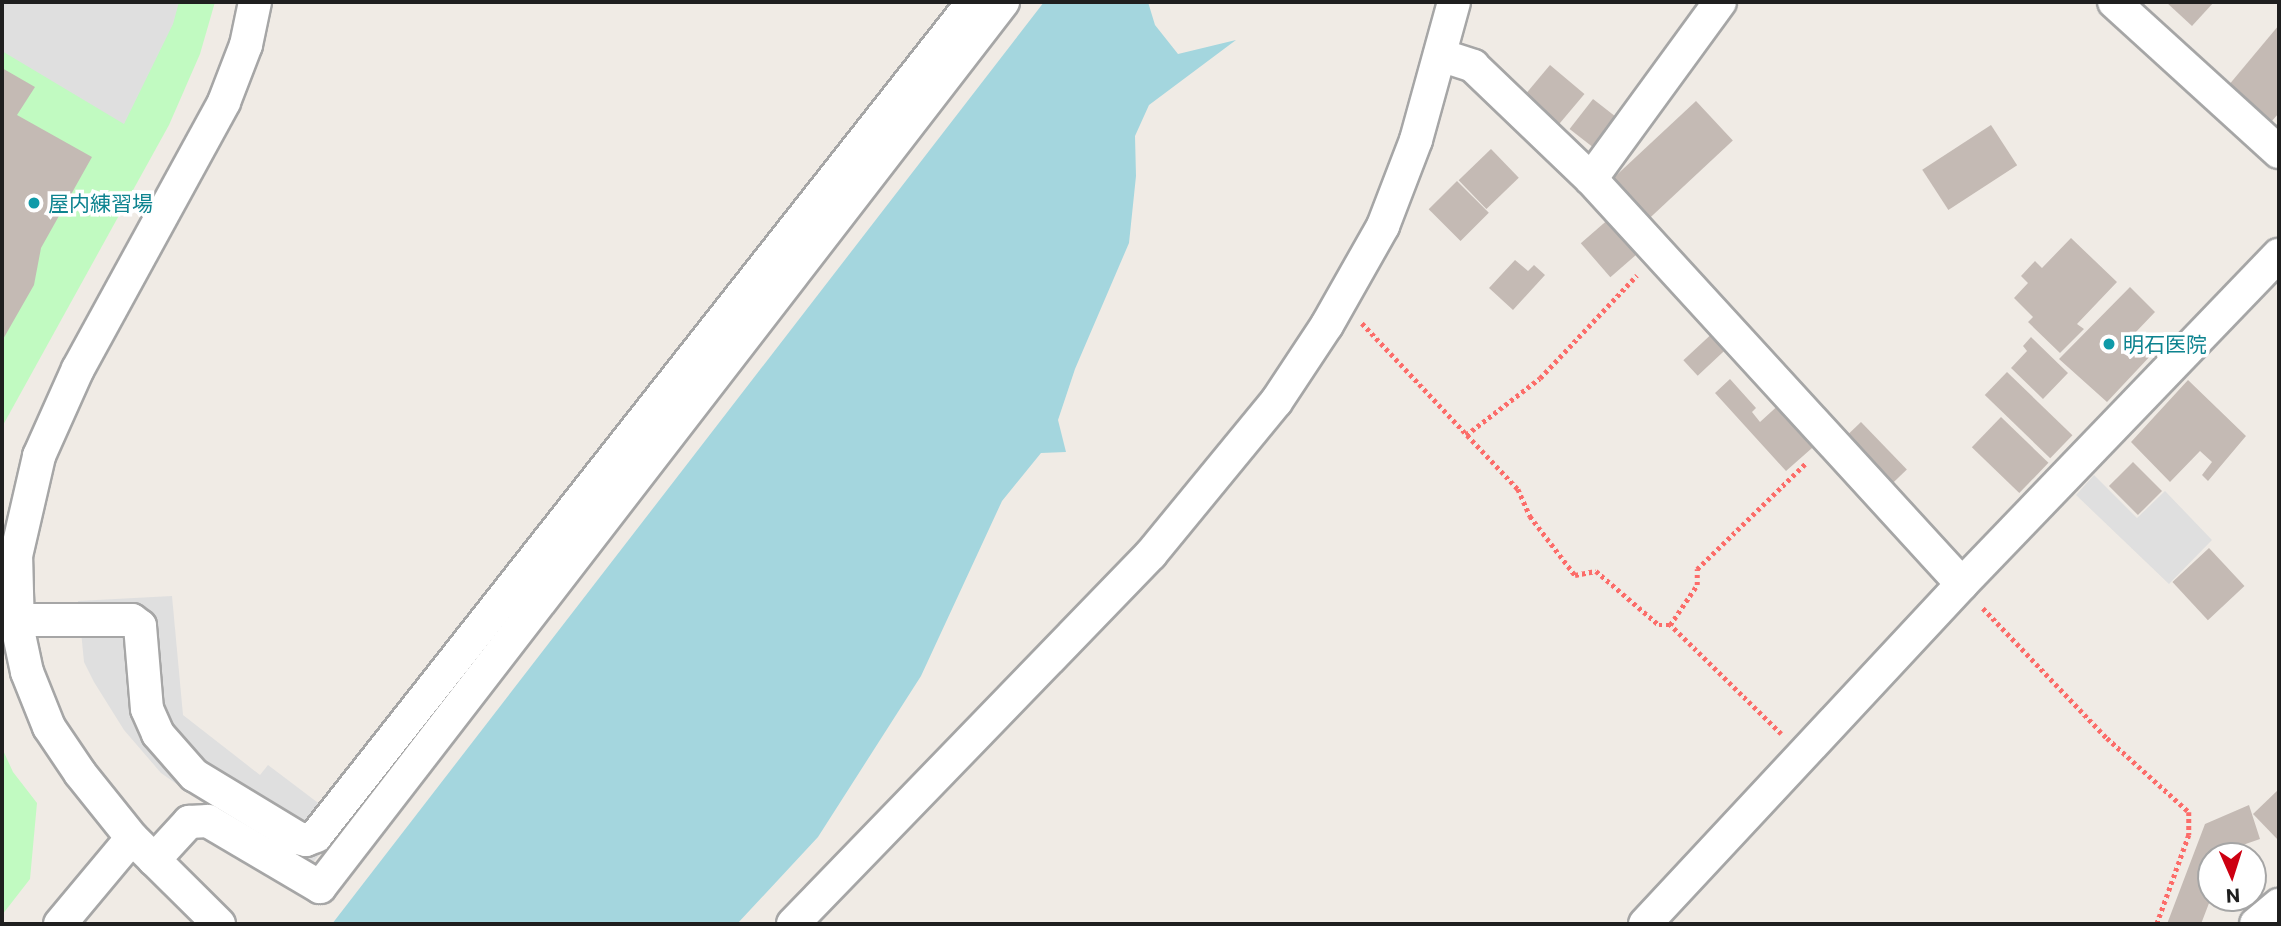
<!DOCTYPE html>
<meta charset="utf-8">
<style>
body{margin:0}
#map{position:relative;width:2281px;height:926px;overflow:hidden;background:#f0ebe5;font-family:Commissioner,"Noto Sans JP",sans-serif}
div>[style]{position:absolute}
.park>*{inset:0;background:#c1fac1}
.parking>*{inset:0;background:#dfdfdf}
.water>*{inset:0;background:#a4d6de}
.building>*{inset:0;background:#c4bab4;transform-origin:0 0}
.path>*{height:4.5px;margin-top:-2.25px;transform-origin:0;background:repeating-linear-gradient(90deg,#fc6c69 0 3.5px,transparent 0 7px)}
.roads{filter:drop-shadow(2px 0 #a6a6a6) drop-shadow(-2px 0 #a6a6a6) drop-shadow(0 2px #a6a6a6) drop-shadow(0 -2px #a6a6a6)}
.minor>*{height:32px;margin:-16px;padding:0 16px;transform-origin:16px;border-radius:16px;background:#fff}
.dots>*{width:19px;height:19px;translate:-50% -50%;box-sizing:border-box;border:4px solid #fff;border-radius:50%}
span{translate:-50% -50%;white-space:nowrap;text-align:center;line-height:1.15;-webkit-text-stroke:7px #fff;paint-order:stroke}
.culture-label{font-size:21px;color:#0d838f}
.left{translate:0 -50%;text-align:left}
.frame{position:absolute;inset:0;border:4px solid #1f1f1f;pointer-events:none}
.north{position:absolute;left:2197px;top:842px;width:70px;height:70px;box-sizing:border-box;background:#fff;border:2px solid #a5a5a5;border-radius:50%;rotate:177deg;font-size:19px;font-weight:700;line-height:28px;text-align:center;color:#1f1f1f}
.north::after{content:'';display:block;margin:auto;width:24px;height:32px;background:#cd0011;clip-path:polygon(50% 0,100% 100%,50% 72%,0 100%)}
</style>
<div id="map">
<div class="park">
<i style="clip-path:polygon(2px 2px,215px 2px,200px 54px,169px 125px,2px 427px)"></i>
<i style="clip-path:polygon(2px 748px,13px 772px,37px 803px,30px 879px,2px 915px)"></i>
</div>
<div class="parking">
<i style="clip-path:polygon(2px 2px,179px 2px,173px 24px,124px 124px,2px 51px)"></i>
<i style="clip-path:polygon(2094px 475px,2137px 518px,2165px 491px,2212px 540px,2169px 584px,2076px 495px)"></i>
<i style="clip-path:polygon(172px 596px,183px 715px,260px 775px,268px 765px,346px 824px,309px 867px,202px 802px,161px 773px,124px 730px,94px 682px,84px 662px,78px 601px)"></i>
</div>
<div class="water">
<i style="clip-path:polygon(1044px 2px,1148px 2px,1155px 25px,1178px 54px,1236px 40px,1149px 105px,1135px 136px,1136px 176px,1129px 243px,1075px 369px,1058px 420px,1066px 452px,1041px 453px,1002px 501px,921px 676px,818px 837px,737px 924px,332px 924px)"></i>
</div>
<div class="building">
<i style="clip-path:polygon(2166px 2px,2214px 2px,2192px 26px)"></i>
<i style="clip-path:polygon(2279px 25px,2279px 113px,2271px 122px,2228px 86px)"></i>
<i style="left:1550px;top:65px;width:45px;height:41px;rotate:40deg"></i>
<i style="clip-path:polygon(2px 68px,35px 87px,17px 115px,92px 157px,41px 248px,34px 285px,2px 341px)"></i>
<i style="left:1593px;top:99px;width:37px;height:38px;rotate:38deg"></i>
<i style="left:1696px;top:101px;width:54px;height:114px;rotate:47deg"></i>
<i style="left:1991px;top:125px;width:48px;height:82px;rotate:57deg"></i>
<i style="left:1491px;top:149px;width:40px;height:45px;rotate:46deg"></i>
<i style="left:1457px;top:181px;width:45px;height:40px;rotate:45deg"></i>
<i style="left:1611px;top:217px;width:45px;height:40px;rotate:49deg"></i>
<i style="clip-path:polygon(2071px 238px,2117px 282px,2077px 324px,2084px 329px,2060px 353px,2028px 322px,2033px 317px,2014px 298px,2028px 283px,2021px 276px,2035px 261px,2042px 268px)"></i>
<i style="clip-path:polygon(1515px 260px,1528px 271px,1534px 265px,1545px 275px,1513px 310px,1489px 288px)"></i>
<i style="clip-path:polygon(2130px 287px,2155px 312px,2134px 334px,2153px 353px,2107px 402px,2059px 359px)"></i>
<i style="left:1717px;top:329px;width:21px;height:46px;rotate:47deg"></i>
<i style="clip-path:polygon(2031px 337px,2068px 373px,2043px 399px,2011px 368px,2027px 351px,2023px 346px)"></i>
<i style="left:2007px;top:372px;width:91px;height:32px;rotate:44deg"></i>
<i style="clip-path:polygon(1730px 379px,1756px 408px,1752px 412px,1760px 422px,1783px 401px,1820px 441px,1786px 471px,1715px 393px)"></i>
<i style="clip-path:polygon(2188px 380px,2246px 436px,2208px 481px,2202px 475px,2212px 462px,2200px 451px,2170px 482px,2131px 442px)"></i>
<i style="left:2001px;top:417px;width:66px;height:42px;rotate:44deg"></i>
<i style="left:1861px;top:422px;width:66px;height:25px;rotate:46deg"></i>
<i style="left:2133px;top:462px;width:41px;height:34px;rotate:45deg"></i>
<i style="left:2209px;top:548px;width:52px;height:50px;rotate:47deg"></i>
<i style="clip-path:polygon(2279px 789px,2279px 841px,2253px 814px)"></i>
<i style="clip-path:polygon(2249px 805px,2260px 839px,2211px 856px,2211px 898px,2201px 924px,2167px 924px,2205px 824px)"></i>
</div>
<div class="path">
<i style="left:1362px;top:323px;width:228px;rotate:46.8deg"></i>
<i style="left:1518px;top:489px;width:30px;rotate:66deg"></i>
<i style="left:1530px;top:516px;width:74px;rotate:52.7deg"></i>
<i style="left:1575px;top:575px;width:21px;rotate:-11deg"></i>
<i style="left:1596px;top:571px;width:83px;rotate:40.6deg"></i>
<i style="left:1659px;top:625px;width:11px"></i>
<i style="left:1466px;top:435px;width:93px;rotate:-37.6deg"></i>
<i style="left:1540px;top:378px;width:141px;rotate:-46.7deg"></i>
<i style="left:1983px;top:608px;width:180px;rotate:46.4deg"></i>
<i style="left:2107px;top:738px;width:110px;rotate:42.1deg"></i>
<i style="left:2189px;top:812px;width:23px;rotate:90deg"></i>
<i style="left:2189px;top:835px;width:95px;rotate:109.8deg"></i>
<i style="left:1781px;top:734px;width:156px;rotate:-135.5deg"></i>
<i style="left:1670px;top:625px;width:48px;rotate:-56deg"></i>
<i style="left:1697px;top:585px;width:16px;rotate:-90deg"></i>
<i style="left:1697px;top:569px;width:153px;rotate:-44.2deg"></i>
</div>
<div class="roads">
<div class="minor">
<i style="left:1720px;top:2px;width:219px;rotate:126.1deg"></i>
<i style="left:1591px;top:179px;width:549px;rotate:47.51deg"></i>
<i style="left:2114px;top:2px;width:223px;rotate:42.3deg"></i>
<i style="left:1440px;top:55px;width:35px;rotate:18deg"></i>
<i style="left:1473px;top:66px;width:163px;rotate:43.8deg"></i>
<i style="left:17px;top:620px;width:115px"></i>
<i style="left:132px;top:620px;width:10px;rotate:37deg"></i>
<i style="left:140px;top:626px;width:83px;rotate:85.2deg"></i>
<i style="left:147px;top:709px;width:27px;rotate:66deg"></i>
<i style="left:158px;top:734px;width:55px;rotate:48.7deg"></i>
<i style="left:194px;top:775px;width:122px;rotate:31.2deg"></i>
<i style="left:298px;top:838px;width:8px;rotate:14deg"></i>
<i style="left:306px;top:840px;width:11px;rotate:-22deg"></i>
<i style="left:316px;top:836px;width:1062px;rotate:-51.77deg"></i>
<i style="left:154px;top:860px;width:52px;rotate:-47.4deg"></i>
<i style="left:189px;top:822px;width:19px;rotate:-3deg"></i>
<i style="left:208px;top:821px;width:130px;rotate:30.5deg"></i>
<i style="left:320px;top:887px;width:1118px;rotate:-52.34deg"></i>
<i style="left:60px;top:924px;width:112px;rotate:-50.1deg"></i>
<i style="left:219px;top:924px;width:122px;rotate:-135.3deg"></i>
<i style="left:132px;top:838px;width:83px;rotate:-128.7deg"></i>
<i style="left:80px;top:773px;width:55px;rotate:-124deg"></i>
<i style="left:49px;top:727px;width:59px;rotate:-111.8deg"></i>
<i style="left:27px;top:672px;width:43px;rotate:-102.1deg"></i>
<i style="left:18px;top:630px;width:74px;rotate:-91.5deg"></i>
<i style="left:16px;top:556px;width:103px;rotate:-77deg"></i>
<i style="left:39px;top:456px;width:95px;rotate:-65.9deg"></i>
<i style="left:78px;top:369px;width:304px;rotate:-61.3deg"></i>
<i style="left:224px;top:102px;width:61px;rotate:-68.9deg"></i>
<i style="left:246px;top:45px;width:44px;rotate:-78.2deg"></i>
<i style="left:793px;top:924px;width:515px;rotate:-45.94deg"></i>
<i style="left:1151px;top:554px;width:197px;rotate:-50.6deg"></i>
<i style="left:1276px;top:402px;width:92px;rotate:-56.5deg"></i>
<i style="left:1327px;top:325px;width:114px;rotate:-60.5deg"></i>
<i style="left:1383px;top:226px;width:92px;rotate:-69deg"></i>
<i style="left:1416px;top:140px;width:143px;rotate:-74.6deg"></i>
<i style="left:1645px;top:924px;width:465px;rotate:-47deg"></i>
<i style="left:1962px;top:584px;width:457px;rotate:-46.1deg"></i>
<i style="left:2256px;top:924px;width:30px;rotate:-40deg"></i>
</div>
</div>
<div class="dots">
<i style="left:34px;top:203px;background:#0f9aa8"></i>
<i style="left:2109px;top:344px;background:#0f9aa8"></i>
</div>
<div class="culture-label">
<span class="left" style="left:48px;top:203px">屋内練習場</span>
<span class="left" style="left:2123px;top:344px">明石医院</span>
</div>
<div class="frame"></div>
<div class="north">N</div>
</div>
